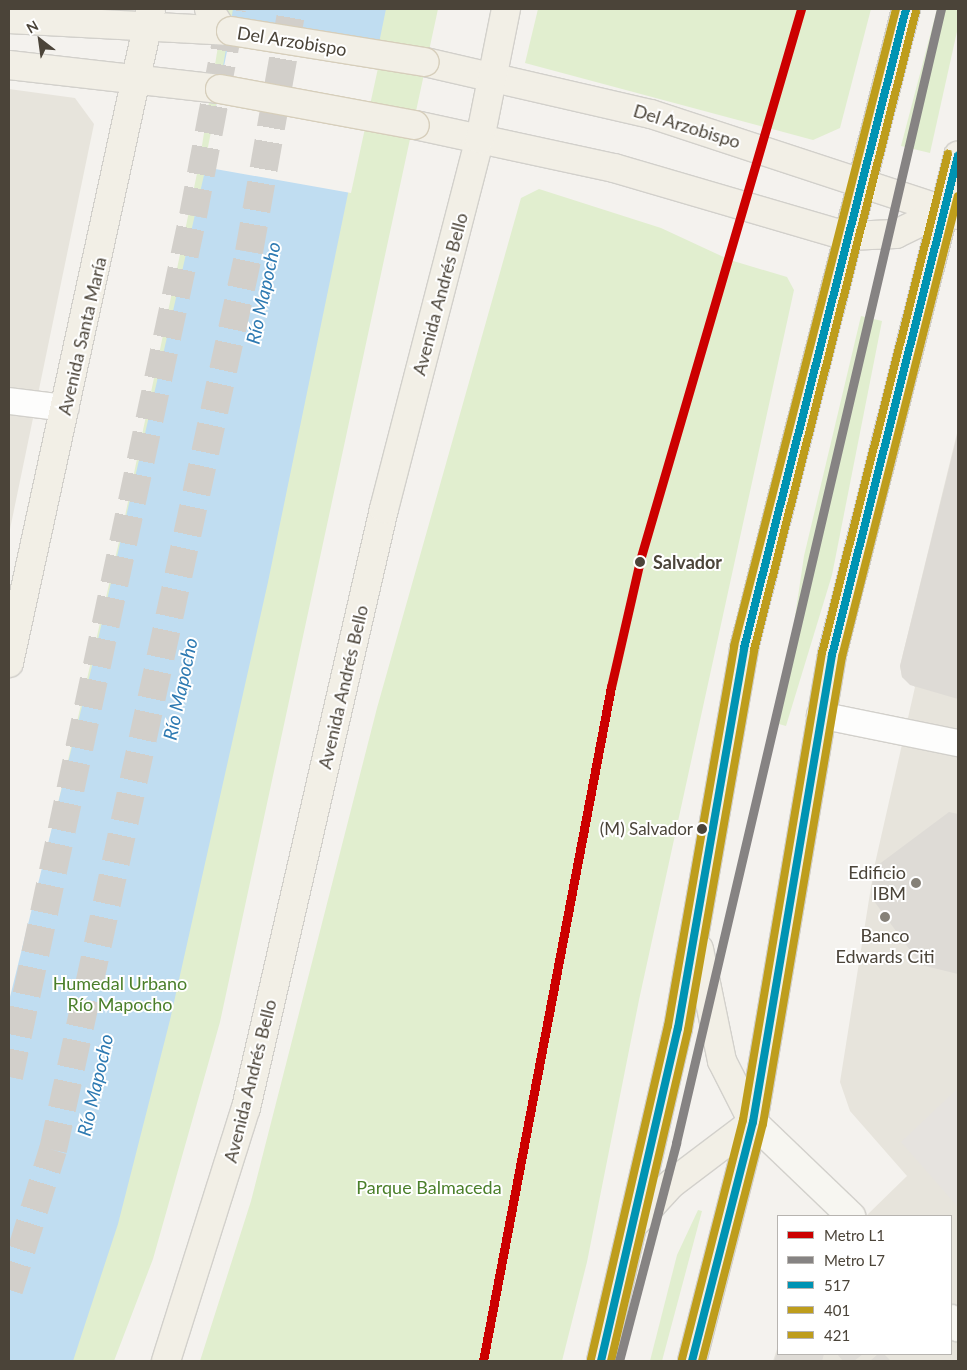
<!DOCTYPE html>
<meta charset="utf-8">
<style>
body{margin:0}
#map{position:relative;width:967px;height:1370px;overflow:hidden;background:#f4f2ee;font-family:Lato,sans-serif}
div>[style]{position:absolute}
.residential>*{inset:0;background:#e7e4dc}
.green>*{inset:0;background:#e1eecf}
.parking>*{inset:0;background:#e6e3df}
.water>*{inset:0;background:#c0ddf1}
.pier>*{inset:0;background:#f4f2ee}
.building>*{inset:0;background:#dedbd6}
.motorway-tunnel>*{height:28px;margin-top:-14px;transform-origin:0;background:repeating-linear-gradient(90deg,#d2cfca 0 28px,transparent 0 42px)}
.roads{filter:drop-shadow(1px 0 #d2d0cb) drop-shadow(-1px 0 #d2d0cb) drop-shadow(0 1px #d2d0cb) drop-shadow(0 -1px #d2d0cb)}
.minor>*{height:26px;margin:-13px;padding:0 13px;transform-origin:13px;border-radius:13px;background:#fdfdfc}
.secondary>*{height:28px;margin:-14px;padding:0 14px;transform-origin:14px;border-radius:14px;background:#f7f6f1}
.primary>*{height:28px;margin:-14px;padding:0 14px;transform-origin:14px;border-radius:14px;background:#f2efe6}
.bridges{filter:drop-shadow(1px 0 #d6cebb) drop-shadow(-1px 0 #d6cebb) drop-shadow(0 1px #d6cebb) drop-shadow(0 -1px #d6cebb)}
.primary-bridge>*{height:28px;margin:-14px;padding:0 14px;transform-origin:14px;border-radius:14px;background:#f2efe6}
.bus-1>*{height:8px;margin:-4px;padding:0 4px;transform-origin:4px;border-radius:4px;background:#0093b3}
.bus-2>*{height:8px;margin:-4px;padding:0 4px;transform-origin:4px;border-radius:4px;background:#be9d1c}
.bus-3>*{height:8px;margin:-4px;padding:0 4px;transform-origin:4px;border-radius:4px;background:#be9d1c}
.metro-1>*{height:9px;margin:-4.5px;padding:0 4.5px;transform-origin:4.5px;border-radius:4.5px;background:#c00}
.metro-2>*{height:9px;margin:-4.5px;padding:0 4.5px;transform-origin:4.5px;border-radius:4.5px;background:#868383}
.dots>*{width:14px;height:14px;translate:-50% -50%;box-sizing:border-box;border:2px solid #fff;border-radius:50%}
span{translate:-50% -50%;white-space:nowrap;text-align:center;line-height:1.15;-webkit-text-stroke:4px #fff;paint-order:stroke}
.bus-label{font-size:17px;color:#4b4439}
.right{translate:-100% -50%;text-align:right}
.street-label{font-size:18px;color:#4b4439}
.stop-label{font-size:18px;color:#4b4439;font-weight:700}
.left{translate:0 -50%;text-align:left}
.poi-label{font-size:18px;color:#4b4439}
.park-label{font-size:18px;color:#4a7f2a}
.water-label{font-size:19px;color:#2e7ab2;font-style:italic}
.frame{position:absolute;inset:0;border:10px solid #4b4439;pointer-events:none}
.legend{position:absolute;left:777px;top:1215px;width:175px;height:140px;box-sizing:border-box;background:#fff;border:1px solid #b7b4b0;margin:0;padding:6px 9px;list-style:none;font-size:15px;color:#4b4439}
.legend li{display:flex;align-items:center;gap:10px;height:25px}
.legend b{width:25px;border:1px solid #b7b4b0}
.north{position:absolute;left:15px;top:15px;width:50px;height:50px;-webkit-text-stroke:4px #fff;paint-order:stroke;rotate:330deg;font-size:14px;font-weight:700;line-height:20px;text-align:center;color:#4b4439}
.north::after{content:'';display:block;margin:auto;width:18px;height:22px;background:#4b4439;clip-path:polygon(50% 0,100% 100%,50% 72%,0 100%)}
</style>
<div id="map">
<div class="residential">
<i style="clip-path:polygon(9px 89px,75px 98px,94px 124px,9px 534px)"></i>
<i style="clip-path:polygon(958px 429px,958px 1361px,773px 1361px,778px 1346px,778px 1354px,951px 1354px,951px 1216px,866px 1216px,907px 1176px,850px 1111px,840px 1082px,874px 868px,915px 687px,902px 677px,900px 666px)"></i>
</div>
<div class="green">
<i style="clip-path:polygon(224px 9px,438px 9px,220px 1022px,153px 1259px,114px 1361px,9px 1361px,13px 996px,125px 516px,199px 164px)"></i>
<i style="clip-path:polygon(538px 9px,871px 9px,840px 128px,813px 140px,525px 63px)"></i>
<i style="clip-path:polygon(937px 9px,958px 9px,958px 27px,930px 153px,901px 146px)"></i>
<i style="clip-path:polygon(539px 189px,661px 228px,730px 260px,787px 277px,794px 290px,639px 1000px,587px 1262px,562px 1361px,200px 1361px,251px 1201px,377px 708px,521px 198px)"></i>
<i style="clip-path:polygon(861px 316px,882px 321px,832px 575px,786px 726px,779px 724px,804px 556px)"></i>
<i style="clip-path:polygon(698px 1210px,702px 1211px,662px 1361px,650px 1361px,677px 1255px)"></i>
</div>
<div class="parking">
<i style="clip-path:polygon(958px 1088px,958px 1207px,901px 1142px)"></i>
</div>
<div class="water">
<i style="clip-path:polygon(233px 9px,386px 9px,268px 582px,170px 1020px,118px 1224px,73px 1361px,9px 1361px,9px 1001px,92px 666px,204px 175px)"></i>
</div>
<div class="pier">
<i style="clip-path:polygon(234px 16px,239px 24px,383px 45px,351px 193px,204px 167px)"></i>
</div>
<div class="building">
<i style="clip-path:polygon(958px 432px,958px 699px,910px 685px,902px 677px,900px 666px)"></i>
<i style="clip-path:polygon(949px 812px,958px 814px,958px 974px,921px 965px,871px 897px,874px 868px)"></i>
<i style="clip-path:polygon(778px 1350px,778px 1354px,824px 1354px,822px 1361px,774px 1361px)"></i>
<i style="clip-path:polygon(837px 1354px,863px 1354px,854px 1361px,843px 1361px)"></i>
<i style="clip-path:polygon(878px 1354px,884px 1354px,891px 1361px,870px 1361px)"></i>
</div>
<div class="motorway-tunnel">
<i style="left:9px;top:1077px;width:880px;rotate:-77.94deg"></i>
<i style="left:193px;top:216px;width:211px;rotate:-79.3deg"></i>
<i style="left:9px;top:1290px;width:147px;rotate:-72.6deg"></i>
<i style="left:53px;top:1150px;width:919px;rotate:-77.69deg"></i>
<i style="left:249px;top:252px;width:247px;rotate:-80deg"></i>
</div>
<div class="roads">
<div class="minor">
<i style="left:9px;top:401px;width:57px;rotate:7deg"></i>
<i style="left:820px;top:715px;width:141px;rotate:11.5deg"></i>
</div>
<div class="secondary">
<i style="left:753px;top:1122px;width:136px;rotate:43.8deg"></i>
<i style="left:951px;top:1319px;width:11px;rotate:49deg"></i>
</div>
<div class="primary">
<i style="left:209px;top:9px;width:25px;rotate:58deg"></i>
<i style="left:9px;top:19px;width:222px;rotate:3.1deg"></i>
<i style="left:425px;top:62px;width:232px;rotate:13deg"></i>
<i style="left:651px;top:114px;width:323px;rotate:18.2deg"></i>
<i style="left:9px;top:65px;width:212px;rotate:6.5deg"></i>
<i style="left:415px;top:125px;width:204px;rotate:12.2deg"></i>
<i style="left:614px;top:168px;width:243px;rotate:16.3deg"></i>
<i style="left:847px;top:236px;width:49px;rotate:-2.3deg"></i>
<i style="left:896px;top:234px;width:52px;rotate:-26.1deg"></i>
<i style="left:9px;top:663px;width:669px;rotate:-77.75deg"></i>
<i style="left:699px;top:949px;width:114px;rotate:78.4deg"></i>
<i style="left:722px;top:1061px;width:68px;rotate:63.1deg"></i>
<i style="left:637px;top:1221px;width:50px;rotate:-47.4deg"></i>
<i style="left:671px;top:1184px;width:103px;rotate:-37.1deg"></i>
<i style="left:166px;top:1361px;width:265px;rotate:-72.5deg"></i>
<i style="left:246px;top:1108px;width:615px;rotate:-77.03deg"></i>
<i style="left:384px;top:509px;width:382px;rotate:-75.5deg"></i>
<i style="left:480px;top:139px;width:133px;rotate:-78.7deg"></i>
<i style="left:601px;top:1361px;width:342px;rotate:-77deg"></i>
<i style="left:678px;top:1028px;width:386px;rotate:-80.1deg"></i>
<i style="left:744px;top:648px;width:659px;rotate:-75.77deg"></i>
<i style="left:692px;top:1361px;width:247px;rotate:-75.7deg"></i>
<i style="left:753px;top:1122px;width:474px;rotate:-80.4deg"></i>
<i style="left:832px;top:655px;width:515px;rotate:-75.83deg"></i>
</div>
</div>
<div class="bridges">
<div class="primary-bridge">
<i style="left:231px;top:31px;width:196px;rotate:9.1deg"></i>
<i style="left:220px;top:89px;width:198px;rotate:10.5deg"></i>
</div>
</div>
<div class="bus-1">
<i style="left:601px;top:1361px;width:342px;rotate:-77deg"></i>
<i style="left:678px;top:1028px;width:386px;rotate:-80.1deg"></i>
<i style="left:744px;top:648px;width:659px;rotate:-75.77deg"></i>
<i style="left:692px;top:1361px;width:247px;rotate:-75.7deg"></i>
<i style="left:753px;top:1122px;width:474px;rotate:-80.4deg"></i>
<i style="left:832px;top:655px;width:515px;rotate:-75.83deg"></i>
</div>
<div class="bus-2">
<i style="left:611px;top:1361px;width:340px;rotate:-76.9deg"></i>
<i style="left:688px;top:1030px;width:386px;rotate:-80.1deg"></i>
<i style="left:754px;top:650px;width:659px;rotate:-75.77deg"></i>
<i style="left:702px;top:1361px;width:245px;rotate:-75.6deg"></i>
<i style="left:763px;top:1124px;width:474px;rotate:-80.4deg"></i>
<i style="left:842px;top:657px;width:475px;rotate:-75.9deg"></i>
</div>
<div class="bus-3">
<i style="left:591px;top:1359px;width:342px;rotate:-77deg"></i>
<i style="left:668px;top:1026px;width:386px;rotate:-80.1deg"></i>
<i style="left:734px;top:646px;width:657px;rotate:-75.73deg"></i>
<i style="left:682px;top:1359px;width:247px;rotate:-75.7deg"></i>
<i style="left:743px;top:1120px;width:474px;rotate:-80.4deg"></i>
<i style="left:822px;top:653px;width:515px;rotate:-75.83deg"></i>
</div>
<div class="metro-1">
<i style="left:483px;top:1361px;width:686px;rotate:-79.25deg"></i>
<i style="left:611px;top:687px;width:130px;rotate:-77.1deg"></i>
<i style="left:640px;top:560px;width:574px;rotate:-73.71deg"></i>
</div>
<div class="metro-2">
<i style="left:619px;top:1361px;width:225px;rotate:-75.3deg"></i>
<i style="left:676px;top:1143px;width:1165px;rotate:-76.85deg"></i>
</div>
<div class="dots">
<i style="left:640px;top:562px;background:#4b4439"></i>
<i style="left:702px;top:829px;background:#4b4439"></i>
<i style="left:916px;top:883px;background:#868178"></i>
<i style="left:885px;top:917px;background:#868178"></i>
</div>
<div class="bus-label">
<span class="right" style="left:693px;top:829px">(M) Salvador</span>
</div>
<div class="street-label">
<span style="left:292px;top:41px;rotate:9deg">Del Arzobispo</span>
<span style="left:687px;top:126px;rotate:17deg">Del Arzobispo</span>
<span style="left:440px;top:294px;rotate:-75deg">Avenida Andrés Bello</span>
<span style="left:82px;top:336px;rotate:-77deg">Avenida Santa María</span>
<span style="left:343px;top:687px;rotate:-77deg">Avenida Andrés Bello</span>
<span style="left:250px;top:1081px;rotate:-76deg">Avenida Andrés Bello</span>
</div>
<div class="stop-label">
<span class="left" style="left:653px;top:562px">Salvador</span>
</div>
<div class="poi-label">
<span class="right" style="left:906px;top:883px">Edificio<br>IBM</span>
<span style="left:885px;top:946px">Banco<br>Edwards Citi</span>
</div>
<div class="park-label">
<span style="left:120px;top:994px">Humedal Urbano<br>Río Mapocho</span>
<span style="left:429px;top:1187px">Parque Balmaceda</span>
</div>
<div class="water-label">
<span style="left:263px;top:293px;rotate:-78deg">Río Mapocho</span>
<span style="left:180px;top:689px;rotate:-78deg">Río Mapocho</span>
<span style="left:95px;top:1085px;rotate:-77deg">Río Mapocho</span>
</div>
<div class="frame"></div>
<ul class="legend">
<li><b style="height:6px;background:#c00"></b>Metro L1</li>
<li><b style="height:6px;background:#868383"></b>Metro L7</li>
<li><b style="height:6px;background:#0093b3"></b>517</li>
<li><b style="height:6px;background:#be9d1c"></b>401</li>
<li><b style="height:6px;background:#be9d1c"></b>421</li>
</ul>
<div class="north">N</div>
</div>
